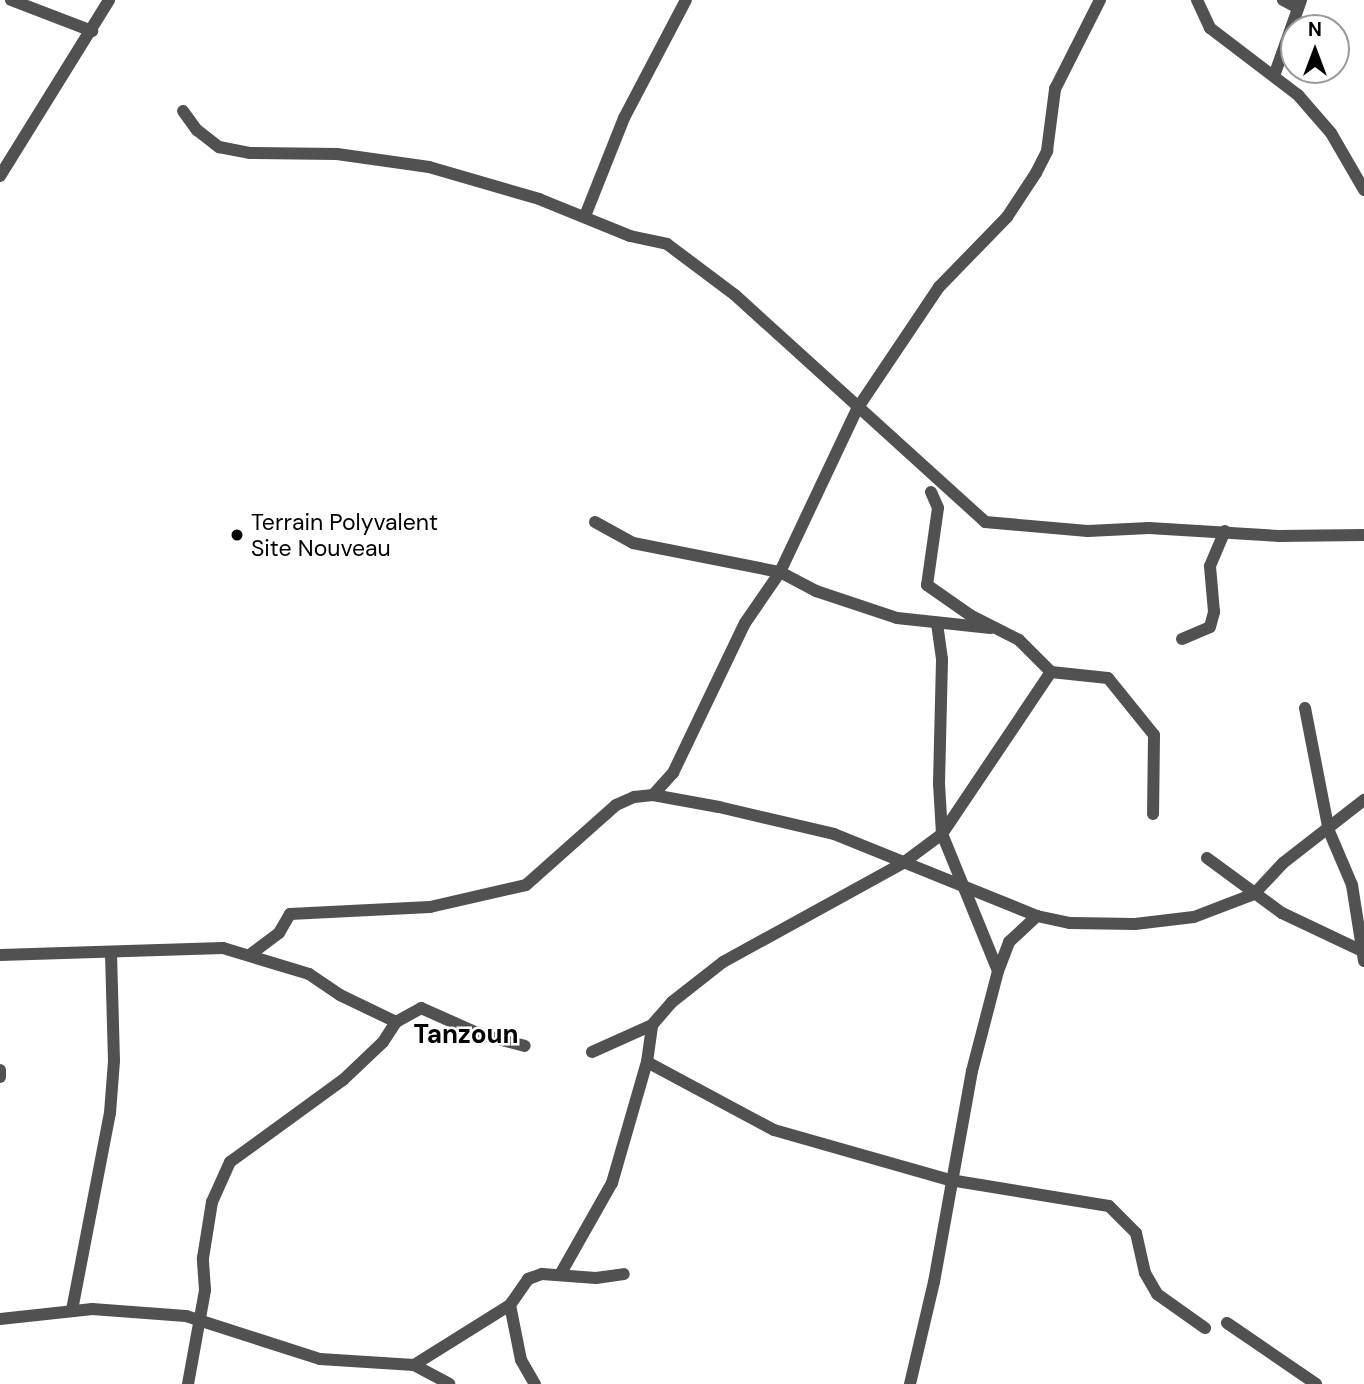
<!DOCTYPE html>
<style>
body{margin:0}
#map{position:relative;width:1364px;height:1384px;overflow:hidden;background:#fff;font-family:"DM Sans",sans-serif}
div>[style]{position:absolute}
.minor>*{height:12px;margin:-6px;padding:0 6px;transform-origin:6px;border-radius:6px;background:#515151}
.dots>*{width:19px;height:19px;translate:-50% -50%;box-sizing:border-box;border:4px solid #fff;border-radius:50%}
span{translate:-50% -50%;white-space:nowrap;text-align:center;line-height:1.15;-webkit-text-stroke:5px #fff;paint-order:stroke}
.poi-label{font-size:23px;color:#000}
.left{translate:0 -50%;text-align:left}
.quarter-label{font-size:26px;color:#000;font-weight:700}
.north{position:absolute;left:1280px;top:14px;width:70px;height:70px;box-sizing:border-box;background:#fff;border:2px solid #999;border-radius:50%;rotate:0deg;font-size:19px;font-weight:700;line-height:28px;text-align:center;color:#000}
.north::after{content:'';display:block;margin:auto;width:24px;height:32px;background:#000;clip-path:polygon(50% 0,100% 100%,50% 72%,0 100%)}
</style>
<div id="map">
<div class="minor">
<i style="left:11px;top:0;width:87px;rotate:20.9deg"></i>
<i style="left:1197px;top:0;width:31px;rotate:65deg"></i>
<i style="left:1210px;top:28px;width:111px;rotate:37.3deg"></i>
<i style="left:1298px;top:95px;width:50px;rotate:49deg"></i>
<i style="left:1331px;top:133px;width:66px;rotate:59.9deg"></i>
<i style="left:1283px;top:0;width:17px;rotate:28deg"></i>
<i style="left:1274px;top:76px;width:81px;rotate:-70.4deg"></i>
<i style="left:183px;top:111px;width:24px;rotate:54deg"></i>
<i style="left:197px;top:130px;width:28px;rotate:38deg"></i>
<i style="left:219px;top:147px;width:32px;rotate:11deg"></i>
<i style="left:250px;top:153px;width:87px;rotate:0.7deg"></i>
<i style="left:337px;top:154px;width:93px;rotate:8deg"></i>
<i style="left:429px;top:167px;width:115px;rotate:16.2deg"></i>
<i style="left:539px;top:199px;width:98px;rotate:22.1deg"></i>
<i style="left:630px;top:236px;width:38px;rotate:12deg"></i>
<i style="left:667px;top:244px;width:85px;rotate:36.9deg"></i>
<i style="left:735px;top:295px;width:338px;rotate:42.2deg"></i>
<i style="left:985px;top:522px;width:103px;rotate:5deg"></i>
<i style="left:1088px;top:531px;width:61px;rotate:-2.8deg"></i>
<i style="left:1149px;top:528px;width:129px;rotate:3.5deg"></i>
<i style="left:1278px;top:536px;width:86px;rotate:-0.7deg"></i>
<i style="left:0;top:176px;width:207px;rotate:-58.2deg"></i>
<i style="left:585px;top:216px;width:105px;rotate:-68.3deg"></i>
<i style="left:624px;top:118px;width:133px;rotate:-62.3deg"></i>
<i style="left:931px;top:492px;width:17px;rotate:66deg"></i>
<i style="left:938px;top:508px;width:78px;rotate:98.1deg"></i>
<i style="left:927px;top:585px;width:52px;rotate:34.9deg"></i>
<i style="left:970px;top:615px;width:55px;rotate:27deg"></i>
<i style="left:1019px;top:640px;width:45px;rotate:45deg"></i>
<i style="left:1051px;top:672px;width:57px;rotate:6deg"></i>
<i style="left:1108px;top:678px;width:73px;rotate:51.1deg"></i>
<i style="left:1154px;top:735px;width:79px;rotate:90.7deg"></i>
<i style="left:595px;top:522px;width:43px;rotate:28.9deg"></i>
<i style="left:633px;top:543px;width:150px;rotate:11.2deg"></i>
<i style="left:780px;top:572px;width:41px;rotate:27.8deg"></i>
<i style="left:816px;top:591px;width:85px;rotate:18.4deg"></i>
<i style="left:897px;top:618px;width:94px;rotate:6.1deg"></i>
<i style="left:1182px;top:639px;width:30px;rotate:-23deg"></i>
<i style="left:1210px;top:627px;width:16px;rotate:-75deg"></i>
<i style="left:1214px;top:612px;width:46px;rotate:-95deg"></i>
<i style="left:1210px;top:566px;width:38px;rotate:-67deg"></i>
<i style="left:1305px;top:708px;width:125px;rotate:79deg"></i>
<i style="left:1329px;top:831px;width:59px;rotate:66.9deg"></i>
<i style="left:1352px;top:885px;width:77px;rotate:81deg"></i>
<i style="left:653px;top:795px;width:30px;rotate:-48deg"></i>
<i style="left:673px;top:773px;width:166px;rotate:-64.4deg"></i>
<i style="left:745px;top:623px;width:62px;rotate:-55.5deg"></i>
<i style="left:780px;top:572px;width:180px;rotate:-64.7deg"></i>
<i style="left:857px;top:409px;width:147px;rotate:-56.1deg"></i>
<i style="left:939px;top:287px;width:98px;rotate:-45.8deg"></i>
<i style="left:1007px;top:217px;width:53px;rotate:-56.6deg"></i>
<i style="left:1036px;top:173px;width:25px;rotate:-63deg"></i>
<i style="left:1047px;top:151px;width:63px;rotate:-82.6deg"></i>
<i style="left:1055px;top:89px;width:100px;rotate:-63.2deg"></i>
<i style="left:1207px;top:858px;width:93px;rotate:36.3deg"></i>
<i style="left:1282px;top:913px;width:89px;rotate:25.4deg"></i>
<i style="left:251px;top:954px;width:35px;rotate:-37deg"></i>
<i style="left:279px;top:933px;width:22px;rotate:-60deg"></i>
<i style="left:290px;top:914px;width:140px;rotate:-2.9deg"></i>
<i style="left:430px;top:907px;width:98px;rotate:-12.9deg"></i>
<i style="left:526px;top:885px;width:120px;rotate:-41.6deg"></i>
<i style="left:616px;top:805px;width:20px;rotate:-24deg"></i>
<i style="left:634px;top:797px;width:19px;rotate:-6deg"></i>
<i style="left:653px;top:795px;width:67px;rotate:10.3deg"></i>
<i style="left:719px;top:807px;width:118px;rotate:13.2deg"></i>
<i style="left:834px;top:834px;width:219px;rotate:22deg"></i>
<i style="left:1037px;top:916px;width:34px;rotate:12deg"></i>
<i style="left:1070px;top:923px;width:65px;rotate:0.9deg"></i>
<i style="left:1135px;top:924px;width:59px;rotate:-6.8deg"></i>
<i style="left:1194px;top:917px;width:64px;rotate:-21deg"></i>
<i style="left:1254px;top:894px;width:42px;rotate:-46.9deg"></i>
<i style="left:1283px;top:863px;width:103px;rotate:-37.9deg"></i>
<i style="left:0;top:955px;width:223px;rotate:-1.8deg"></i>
<i style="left:223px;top:948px;width:90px;rotate:16.8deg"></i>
<i style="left:309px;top:974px;width:37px;rotate:34deg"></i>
<i style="left:340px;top:995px;width:62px;rotate:25.7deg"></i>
<i style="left:998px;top:971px;width:31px;rotate:-69deg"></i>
<i style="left:1009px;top:942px;width:38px;rotate:-43deg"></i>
<i style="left:592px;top:1052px;width:66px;rotate:-24.2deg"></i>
<i style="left:647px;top:1062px;width:144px;rotate:28.2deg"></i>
<i style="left:774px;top:1130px;width:183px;rotate:15.9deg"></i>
<i style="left:950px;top:1180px;width:161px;rotate:9.3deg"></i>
<i style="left:1109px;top:1206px;width:38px;rotate:45deg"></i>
<i style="left:1136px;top:1233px;width:41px;rotate:77.3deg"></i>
<i style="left:1145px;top:1273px;width:24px;rotate:60deg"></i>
<i style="left:1157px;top:1294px;width:59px;rotate:35.3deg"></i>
<i style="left:0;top:1070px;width:7px;rotate:90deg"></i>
<i style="left:561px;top:1273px;width:103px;rotate:-60.5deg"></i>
<i style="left:612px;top:1183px;width:126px;rotate:-73.9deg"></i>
<i style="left:647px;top:1062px;width:37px;rotate:-82deg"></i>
<i style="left:652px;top:1025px;width:30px;rotate:-49deg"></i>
<i style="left:672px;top:1002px;width:65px;rotate:-38.1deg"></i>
<i style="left:723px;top:962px;width:205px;rotate:-28.8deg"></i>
<i style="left:903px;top:863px;width:49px;rotate:-36.6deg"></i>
<i style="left:942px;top:834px;width:195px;rotate:-56.1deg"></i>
<i style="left:510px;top:1305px;width:56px;rotate:78.7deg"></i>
<i style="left:521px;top:1360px;width:28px;rotate:60deg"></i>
<i style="left:72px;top:1310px;width:201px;rotate:-79.1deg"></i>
<i style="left:110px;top:1113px;width:52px;rotate:-85.6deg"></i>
<i style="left:114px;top:1061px;width:109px;rotate:-91.6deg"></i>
<i style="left:0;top:1319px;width:93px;rotate:-6.2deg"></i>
<i style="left:92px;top:1309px;width:94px;rotate:4.3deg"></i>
<i style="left:186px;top:1316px;width:141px;rotate:17.8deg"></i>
<i style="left:320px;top:1359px;width:94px;rotate:3.7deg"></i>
<i style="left:414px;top:1365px;width:40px;rotate:28deg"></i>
<i style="left:1227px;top:1323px;width:108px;rotate:34.4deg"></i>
<i style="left:414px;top:1365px;width:113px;rotate:-32deg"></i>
<i style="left:510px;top:1305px;width:32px;rotate:-55deg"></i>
<i style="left:528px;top:1279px;width:15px;rotate:-20deg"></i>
<i style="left:542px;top:1274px;width:54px;rotate:4.2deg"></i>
<i style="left:596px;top:1278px;width:28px;rotate:-8deg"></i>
<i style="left:188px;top:1384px;width:96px;rotate:-79.7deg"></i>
<i style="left:205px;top:1290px;width:32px;rotate:-94deg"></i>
<i style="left:203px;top:1258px;width:57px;rotate:-80.9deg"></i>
<i style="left:212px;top:1202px;width:44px;rotate:-65.8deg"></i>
<i style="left:230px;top:1162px;width:140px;rotate:-36deg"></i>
<i style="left:343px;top:1080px;width:55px;rotate:-43.5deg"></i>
<i style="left:383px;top:1042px;width:24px;rotate:-57deg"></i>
<i style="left:396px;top:1022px;width:29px;rotate:-29deg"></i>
<i style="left:421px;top:1008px;width:67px;rotate:23.9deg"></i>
<i style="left:482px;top:1035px;width:44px;rotate:14.3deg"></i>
<i style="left:910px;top:1384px;width:105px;rotate:-76.8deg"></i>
<i style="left:934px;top:1282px;width:214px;rotate:-79.8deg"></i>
<i style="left:972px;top:1071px;width:103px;rotate:-75.4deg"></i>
<i style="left:998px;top:971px;width:148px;rotate:-112.2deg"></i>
<i style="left:942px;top:834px;width:51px;rotate:-93.4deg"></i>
<i style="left:939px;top:783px;width:124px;rotate:-88.6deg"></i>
<i style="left:942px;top:659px;width:34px;rotate:-98deg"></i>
</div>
<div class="dots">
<i style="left:237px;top:535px;background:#000"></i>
</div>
<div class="poi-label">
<span class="left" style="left:251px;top:535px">Terrain Polyvalent<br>Site Nouveau</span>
</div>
<div class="quarter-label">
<span style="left:466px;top:1035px">Tanzoun</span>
</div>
<div class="north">N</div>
</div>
